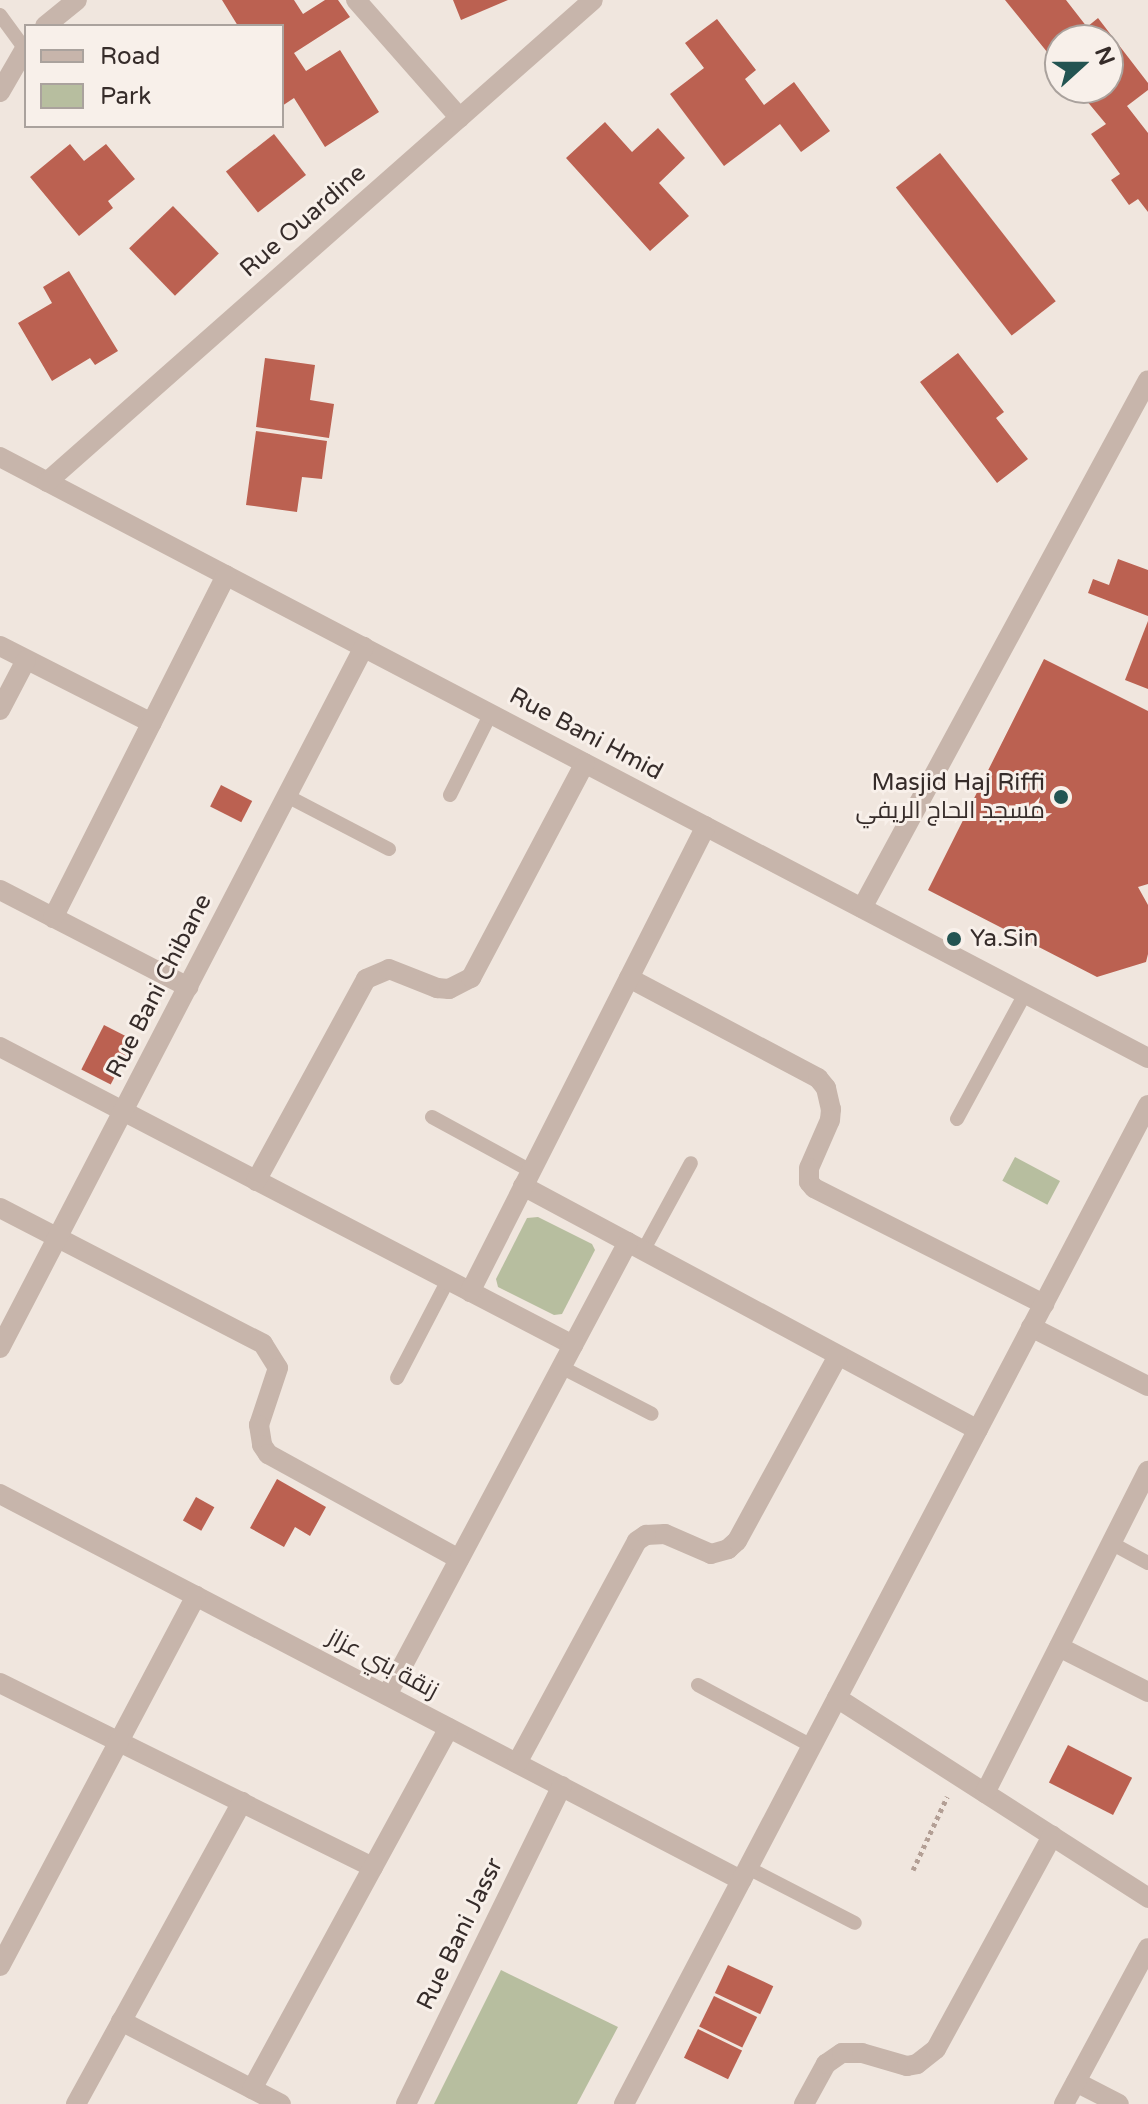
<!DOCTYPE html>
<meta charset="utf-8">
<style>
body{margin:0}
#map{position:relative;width:1148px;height:2104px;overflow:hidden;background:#f0e6de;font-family:"Varela Round",Cairo,sans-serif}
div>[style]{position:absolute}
.green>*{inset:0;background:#b7be9f;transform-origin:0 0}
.building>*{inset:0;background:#bb6151;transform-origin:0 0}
.path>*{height:5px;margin-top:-2.5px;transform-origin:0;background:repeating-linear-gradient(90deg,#b39f95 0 4px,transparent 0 8px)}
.service>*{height:14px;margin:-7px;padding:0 7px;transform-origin:7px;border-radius:7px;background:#c7b5ab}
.minor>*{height:20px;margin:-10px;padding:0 10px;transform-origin:10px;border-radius:10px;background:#c7b5ab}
.dots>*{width:22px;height:22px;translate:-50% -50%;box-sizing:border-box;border:4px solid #f8f0ea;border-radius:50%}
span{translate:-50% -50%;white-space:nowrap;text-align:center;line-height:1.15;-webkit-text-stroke:6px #f8f0ea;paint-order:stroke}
.street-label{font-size:24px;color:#362c2a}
.poi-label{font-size:24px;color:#362c2a}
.right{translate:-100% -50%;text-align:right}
.left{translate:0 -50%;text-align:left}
.legend{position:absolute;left:24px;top:24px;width:260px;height:104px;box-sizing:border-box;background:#f8f0ea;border:2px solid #aaa29d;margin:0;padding:10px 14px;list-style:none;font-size:24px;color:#362c2a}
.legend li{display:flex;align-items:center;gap:16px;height:40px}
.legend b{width:40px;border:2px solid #aaa29d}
.north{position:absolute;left:1044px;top:24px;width:80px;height:80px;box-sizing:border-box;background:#f8f0ea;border:2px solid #aaa29d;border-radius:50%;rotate:69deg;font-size:22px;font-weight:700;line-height:32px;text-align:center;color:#362c2a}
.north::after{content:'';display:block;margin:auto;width:28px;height:36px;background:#235452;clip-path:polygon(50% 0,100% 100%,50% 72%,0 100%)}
</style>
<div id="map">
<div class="green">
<i style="left:1015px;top:1157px;width:51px;height:27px;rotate:28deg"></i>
<i style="clip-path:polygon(538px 1217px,592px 1244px,595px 1250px,562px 1314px,554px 1315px,498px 1287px,496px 1279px,527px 1218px)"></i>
<i style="clip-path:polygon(501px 1970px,618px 2027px,577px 2104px,434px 2104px)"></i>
</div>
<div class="building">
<i style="clip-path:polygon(222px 0,294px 0,303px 14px,325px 0,338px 0,350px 17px,294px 53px,306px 71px,340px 50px,379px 112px,325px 147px,294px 98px,282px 106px,282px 26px,238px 26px)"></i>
<i style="clip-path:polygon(453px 0,508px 0,461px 20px)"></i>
<i style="clip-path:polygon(1005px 0,1066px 0,1087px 27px,1098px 18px,1148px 83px,1148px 90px,1127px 106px,1148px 133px,1148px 212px,1138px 199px,1129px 205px,1111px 180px,1120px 174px,1091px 134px,1106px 124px,1076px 88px,1108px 88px,1108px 40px,1060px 40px,1060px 68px)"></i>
<i style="clip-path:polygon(717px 19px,756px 70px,745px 79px,764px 105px,794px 82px,830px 131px,801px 152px,780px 124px,724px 166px,670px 94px,704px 68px,685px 43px)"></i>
<i style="clip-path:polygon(605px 122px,632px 152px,658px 128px,685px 158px,659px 183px,689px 216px,650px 251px,566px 158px)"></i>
<i style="left:274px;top:134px;width:52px;height:61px;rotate:52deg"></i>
<i style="clip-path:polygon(70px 144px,84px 161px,106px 144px,135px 179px,108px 201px,113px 208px,79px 236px,30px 177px)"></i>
<i style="left:940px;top:153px;width:188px;height:56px;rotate:52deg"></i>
<i style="left:173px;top:206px;width:66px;height:61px;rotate:46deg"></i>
<i style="clip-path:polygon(69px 271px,118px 351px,95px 365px,90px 358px,52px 381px,18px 323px,52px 303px,43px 287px)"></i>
<i style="clip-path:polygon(958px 353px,1004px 412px,996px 418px,1028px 459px,997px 483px,920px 382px)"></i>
<i style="clip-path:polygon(265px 358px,315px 365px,310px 400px,334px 404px,329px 438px,256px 427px)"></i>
<i style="clip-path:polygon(256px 431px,327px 441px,322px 479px,302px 477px,297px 512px,246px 505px)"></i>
<i style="clip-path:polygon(1118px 559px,1148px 570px,1148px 616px,1088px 593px,1093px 579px,1109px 585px)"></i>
<i style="clip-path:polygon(1148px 621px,1148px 689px,1125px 680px)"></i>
<i style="clip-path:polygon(1044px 659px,1148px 711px,1148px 884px,1138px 887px,1148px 905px,1148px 954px,1146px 962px,1097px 977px,928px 890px)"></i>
<i style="left:221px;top:785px;width:35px;height:24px;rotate:27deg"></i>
<i style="left:104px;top:1025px;width:33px;height:50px;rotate:27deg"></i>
<i style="clip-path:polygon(277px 1479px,326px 1507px,310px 1536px,295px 1527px,284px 1547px,250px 1528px)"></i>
<i style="left:196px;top:1497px;width:21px;height:27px;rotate:29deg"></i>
<i style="left:1068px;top:1745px;width:72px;height:42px;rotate:27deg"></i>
<i style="left:728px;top:1965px;width:50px;height:31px;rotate:25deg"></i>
<i style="left:714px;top:1996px;width:48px;height:34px;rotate:26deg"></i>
<i style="left:698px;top:2029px;width:49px;height:32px;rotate:26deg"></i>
</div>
<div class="path">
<i style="left:913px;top:1870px;width:81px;rotate:-65deg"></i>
</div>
<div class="service">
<i style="left:0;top:15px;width:42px;rotate:53.7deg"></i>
<i style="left:450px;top:795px;width:92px;rotate:-63.4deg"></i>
<i style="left:287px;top:796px;width:115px;rotate:27.5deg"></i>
<i style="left:432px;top:1117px;width:113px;rotate:28.6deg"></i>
<i style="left:957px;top:1119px;width:142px;rotate:-61.5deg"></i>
<i style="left:643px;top:1251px;width:100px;rotate:-61.4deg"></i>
<i style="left:561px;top:1367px;width:102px;rotate:27.3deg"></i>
<i style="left:397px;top:1378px;width:110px;rotate:-62.5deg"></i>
<i style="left:1111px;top:1543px;width:42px;rotate:28.4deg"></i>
<i style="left:698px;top:1685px;width:129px;rotate:28.2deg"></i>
<i style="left:748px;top:1868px;width:120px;rotate:27.2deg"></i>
</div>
<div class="minor">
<i style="left:356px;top:0;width:157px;rotate:48.6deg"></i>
<i style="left:45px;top:26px;width:41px;rotate:-39.1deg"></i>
<i style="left:0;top:92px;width:52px;rotate:-60deg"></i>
<i style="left:0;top:457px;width:1296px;rotate:27.63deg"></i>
<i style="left:47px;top:482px;width:728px;rotate:-41.44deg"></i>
<i style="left:0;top:646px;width:170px;rotate:26.9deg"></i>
<i style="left:0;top:710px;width:56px;rotate:-62.5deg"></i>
<i style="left:0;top:890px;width:212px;rotate:27.3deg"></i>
<i style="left:862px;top:908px;width:600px;rotate:-61.56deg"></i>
<i style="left:53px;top:918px;width:384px;rotate:-63.2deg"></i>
<i style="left:629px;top:978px;width:214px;rotate:27.9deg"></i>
<i style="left:818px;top:1078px;width:13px;rotate:51deg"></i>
<i style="left:826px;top:1088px;width:22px;rotate:77deg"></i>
<i style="left:831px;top:1109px;width:11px;rotate:95deg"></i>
<i style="left:830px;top:1120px;width:52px;rotate:113.6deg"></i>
<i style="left:809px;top:1168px;width:14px;rotate:90deg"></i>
<i style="left:809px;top:1182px;width:8px;rotate:50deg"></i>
<i style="left:814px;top:1188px;width:258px;rotate:26.8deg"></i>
<i style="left:0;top:1047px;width:646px;rotate:27.48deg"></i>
<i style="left:256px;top:1181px;width:230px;rotate:-61.4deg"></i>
<i style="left:366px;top:979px;width:25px;rotate:-23deg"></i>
<i style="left:389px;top:969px;width:52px;rotate:21.6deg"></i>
<i style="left:437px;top:988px;width:12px;rotate:5deg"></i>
<i style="left:449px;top:989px;width:25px;rotate:-27deg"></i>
<i style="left:471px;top:978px;width:243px;rotate:-62.1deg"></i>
<i style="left:523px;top:1186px;width:516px;rotate:28.2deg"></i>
<i style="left:0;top:1208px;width:296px;rotate:27.3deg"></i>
<i style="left:263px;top:1344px;width:28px;rotate:58deg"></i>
<i style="left:278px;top:1368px;width:60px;rotate:108.4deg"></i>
<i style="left:259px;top:1425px;width:20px;rotate:81deg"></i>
<i style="left:262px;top:1445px;width:11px;rotate:56deg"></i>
<i style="left:268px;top:1454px;width:218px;rotate:28.8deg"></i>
<i style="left:470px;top:1292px;width:522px;rotate:-63.14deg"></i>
<i style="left:1031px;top:1327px;width:131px;rotate:26.8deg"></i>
<i style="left:0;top:1348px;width:790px;rotate:-62.56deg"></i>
<i style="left:0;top:1494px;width:836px;rotate:27.52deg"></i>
<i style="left:1059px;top:1647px;width:100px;rotate:26.8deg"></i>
<i style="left:0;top:1683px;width:416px;rotate:26.3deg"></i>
<i style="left:387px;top:1695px;width:513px;rotate:-61.99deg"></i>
<i style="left:837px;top:1698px;width:370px;rotate:32.7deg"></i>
<i style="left:517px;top:1763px;width:252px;rotate:-61.6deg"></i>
<i style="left:637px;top:1541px;width:11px;rotate:-34deg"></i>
<i style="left:646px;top:1535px;width:19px;rotate:-3deg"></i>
<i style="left:665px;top:1534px;width:50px;rotate:23.5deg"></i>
<i style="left:711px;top:1554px;width:18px;rotate:-16deg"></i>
<i style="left:728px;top:1549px;width:12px;rotate:-42deg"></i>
<i style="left:737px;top:1541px;width:211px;rotate:-61.4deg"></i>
<i style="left:985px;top:1793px;width:361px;rotate:-63.2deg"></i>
<i style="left:0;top:1966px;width:419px;rotate:-62.1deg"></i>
<i style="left:121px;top:2021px;width:180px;rotate:27.4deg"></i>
<i style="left:1076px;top:2082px;width:48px;rotate:27.1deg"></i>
<i style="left:252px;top:2089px;width:411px;rotate:-61.4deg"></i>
<i style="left:76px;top:2104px;width:345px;rotate:-61.2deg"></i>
<i style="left:406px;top:2104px;width:354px;rotate:-63.9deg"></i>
<i style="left:624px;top:2104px;width:1128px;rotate:-62.32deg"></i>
<i style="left:804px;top:2104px;width:46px;rotate:-61.2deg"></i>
<i style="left:826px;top:2064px;width:19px;rotate:-35deg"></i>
<i style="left:842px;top:2053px;width:20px"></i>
<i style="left:862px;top:2053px;width:47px;rotate:16.1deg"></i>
<i style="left:907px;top:2066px;width:10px;rotate:-11deg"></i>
<i style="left:917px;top:2064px;width:24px;rotate:-38deg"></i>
<i style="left:936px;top:2049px;width:243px;rotate:-61.4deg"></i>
<i style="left:1064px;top:2104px;width:177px;rotate:-61.7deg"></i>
</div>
<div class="dots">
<i style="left:1061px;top:797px;background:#235452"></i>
<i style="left:954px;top:939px;background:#235452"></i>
</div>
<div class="street-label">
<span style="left:303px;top:221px;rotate:-41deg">Rue Ouardine</span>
<span style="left:586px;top:734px;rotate:28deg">Rue Bani Hmid</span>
<span style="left:159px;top:986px;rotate:-63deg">Rue Bani Chibane</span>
<span style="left:383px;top:1664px;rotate:28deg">زنقة بني عزاز</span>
<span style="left:460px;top:1934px;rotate:-64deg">Rue Bani Jassr</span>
</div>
<div class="poi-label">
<span class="right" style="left:1045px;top:797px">Masjid Haj Riffi<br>مسجد الحاج الريفي</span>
<span class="left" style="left:970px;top:939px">Ya.Sin</span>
</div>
<ul class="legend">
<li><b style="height:10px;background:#c7b5ab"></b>Road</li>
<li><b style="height:22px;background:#b7be9f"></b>Park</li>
</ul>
<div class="north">N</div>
</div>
